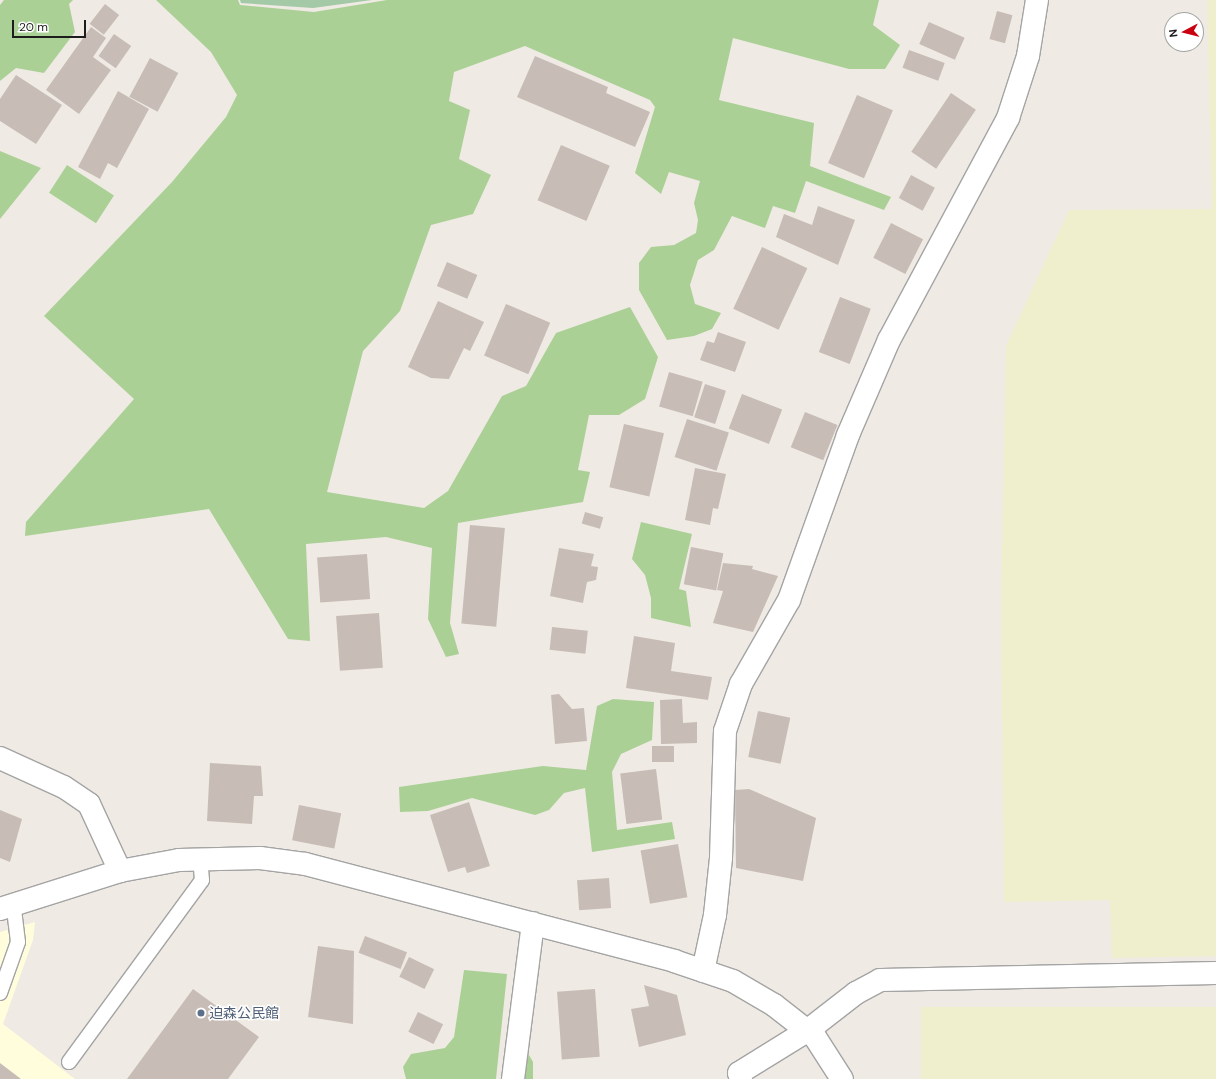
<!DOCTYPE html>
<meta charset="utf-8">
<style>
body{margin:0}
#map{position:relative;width:1216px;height:1079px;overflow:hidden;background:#efeae3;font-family:"DM Sans","Noto Sans JP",sans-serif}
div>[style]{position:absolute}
.education>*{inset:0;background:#fffddc}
.farmland>*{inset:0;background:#efefcd;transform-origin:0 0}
.forest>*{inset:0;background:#abd096;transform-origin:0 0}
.cemetery>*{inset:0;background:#a3c9a6}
.building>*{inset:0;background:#c7bcb6;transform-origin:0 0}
.roads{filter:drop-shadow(1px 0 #a4a4a4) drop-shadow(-1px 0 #a4a4a4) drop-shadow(0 1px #a4a4a4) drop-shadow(0 -1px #a4a4a4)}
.service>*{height:14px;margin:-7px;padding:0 7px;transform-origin:7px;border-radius:7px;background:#fff}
.minor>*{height:22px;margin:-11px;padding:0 11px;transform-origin:11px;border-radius:11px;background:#fff}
.tertiary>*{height:22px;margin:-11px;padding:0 11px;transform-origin:11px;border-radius:11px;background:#fff}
.dots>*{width:11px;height:11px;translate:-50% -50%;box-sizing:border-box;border:2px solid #fff;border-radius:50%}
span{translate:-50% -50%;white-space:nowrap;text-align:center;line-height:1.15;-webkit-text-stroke:3px #fff;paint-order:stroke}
.service-label{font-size:14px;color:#4e5e75}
.left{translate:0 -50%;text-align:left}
.north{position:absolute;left:1164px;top:12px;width:40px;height:40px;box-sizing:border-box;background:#fff;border:1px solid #a5a5a5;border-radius:50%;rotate:263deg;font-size:11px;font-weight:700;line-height:16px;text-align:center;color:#1d1d1d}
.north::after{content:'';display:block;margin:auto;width:14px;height:18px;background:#cb000e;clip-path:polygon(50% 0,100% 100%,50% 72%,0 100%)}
.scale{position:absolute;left:12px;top:20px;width:74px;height:18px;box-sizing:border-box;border:2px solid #1d1d1d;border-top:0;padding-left:5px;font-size:12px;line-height:14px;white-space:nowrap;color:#1d1d1d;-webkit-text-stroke:3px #fff;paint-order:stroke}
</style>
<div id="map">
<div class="education">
<i style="clip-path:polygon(35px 922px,33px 940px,3px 1024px,75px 1079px,0 1079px,0 932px)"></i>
</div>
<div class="farmland">
<i style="clip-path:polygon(1207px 0,1216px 0,1216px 956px,1112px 958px,1110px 900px,1004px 902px,1001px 606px,1006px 346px,1069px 210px,1212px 209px)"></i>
<i style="left:1216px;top:1007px;width:72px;height:295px;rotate:90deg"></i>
</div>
<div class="forest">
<i style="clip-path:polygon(4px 0,73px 0,69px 4px,75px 32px,44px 73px,16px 68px,0 81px,0 5px)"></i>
<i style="clip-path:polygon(156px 0,238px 0,240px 5px,314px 12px,387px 0,879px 0,873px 25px,900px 45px,885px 69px,849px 69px,733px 38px,719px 100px,814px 123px,810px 166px,891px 197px,884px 210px,806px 181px,795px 213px,773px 206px,765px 228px,732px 216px,714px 250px,698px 260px,690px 285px,695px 304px,721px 313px,712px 329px,694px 336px,667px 340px,639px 290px,639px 263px,651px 247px,674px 245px,696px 233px,698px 220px,694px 203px,700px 181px,669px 172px,661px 194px,635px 173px,655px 107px,650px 100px,525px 46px,454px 72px,449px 101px,470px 110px,459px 159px,491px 175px,473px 214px,431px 225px,400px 311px,363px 351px,327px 492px,424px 508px,448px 491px,502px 396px,526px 386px,556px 333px,630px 307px,658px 357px,645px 399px,619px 415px,589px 415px,578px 470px,590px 472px,583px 502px,458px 523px,450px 623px,459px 654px,446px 657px,428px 619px,432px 548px,386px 537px,306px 544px,310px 641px,288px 639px,209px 509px,25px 536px,26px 522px,134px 399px,44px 316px,172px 182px,226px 117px,237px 95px,211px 52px)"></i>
<i style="clip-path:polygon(0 151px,41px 168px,0 219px)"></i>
<i style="left:67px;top:165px;width:56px;height:33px;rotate:33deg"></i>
<i style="clip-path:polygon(641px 522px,692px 534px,679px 589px,686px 591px,691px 627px,651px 618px,651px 598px,645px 575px,632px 559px)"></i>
<i style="clip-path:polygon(613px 699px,654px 702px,652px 740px,621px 754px,612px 772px,617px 830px,672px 822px,675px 839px,592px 852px,585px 788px,564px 793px,549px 810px,535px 815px,472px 798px,428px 811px,400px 812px,399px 787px,543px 766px,586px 770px,597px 706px)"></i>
<i style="clip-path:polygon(464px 970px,507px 974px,496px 1079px,406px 1079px,403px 1067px,411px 1054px,445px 1048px,454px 1037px)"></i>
<i style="clip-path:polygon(529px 1055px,533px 1062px,533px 1079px,521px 1079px,524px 1056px)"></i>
</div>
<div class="cemetery">
<i style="clip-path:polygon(240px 0,372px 0,313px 8px,241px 3px)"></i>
</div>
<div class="building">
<i style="left:105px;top:4px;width:18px;height:25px;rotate:38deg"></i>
<i style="left:997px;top:11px;width:16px;height:29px;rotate:15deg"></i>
<i style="left:929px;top:22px;width:39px;height:24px;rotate:24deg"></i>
<i style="clip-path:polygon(91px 27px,106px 38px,93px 57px,111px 70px,79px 114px,46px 90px)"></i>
<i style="left:114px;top:34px;width:21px;height:27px;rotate:35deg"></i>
<i style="left:909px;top:50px;width:38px;height:19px;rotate:20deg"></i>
<i style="clip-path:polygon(535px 56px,608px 87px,606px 93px,650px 112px,635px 147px,517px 97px)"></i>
<i style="left:150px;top:58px;width:32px;height:44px;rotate:28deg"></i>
<i style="clip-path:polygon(16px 75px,62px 105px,36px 144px,0 121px,0 99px)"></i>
<i style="clip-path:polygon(118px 91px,149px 109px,117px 168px,108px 163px,100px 179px,78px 167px)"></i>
<i style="left:951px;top:93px;width:30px;height:71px;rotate:34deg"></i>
<i style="left:857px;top:95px;width:39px;height:74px;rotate:23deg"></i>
<i style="left:561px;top:145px;width:53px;height:60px;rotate:23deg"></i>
<i style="left:911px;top:175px;width:27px;height:26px;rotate:28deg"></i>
<i style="clip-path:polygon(818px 206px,855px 220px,838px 265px,776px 237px,784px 214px,812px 225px)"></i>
<i style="left:891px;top:223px;width:36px;height:39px;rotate:27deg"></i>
<i style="left:762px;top:247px;width:50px;height:68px;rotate:25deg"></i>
<i style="left:447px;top:262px;width:33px;height:26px;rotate:23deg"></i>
<i style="left:840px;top:297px;width:33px;height:59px;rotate:21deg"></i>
<i style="clip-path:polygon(438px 301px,484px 322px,470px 351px,464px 348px,449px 379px,431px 378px,408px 367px)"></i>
<i style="left:506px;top:304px;width:48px;height:56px;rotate:23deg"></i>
<i style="clip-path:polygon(718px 332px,746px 342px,735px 372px,700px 360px,707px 341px,714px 343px)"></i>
<i style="left:669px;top:372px;width:35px;height:36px;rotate:16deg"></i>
<i style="left:705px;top:384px;width:22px;height:35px;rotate:18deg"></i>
<i style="left:742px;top:394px;width:43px;height:37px;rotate:21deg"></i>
<i style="left:805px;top:412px;width:35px;height:38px;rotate:22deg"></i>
<i style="left:687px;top:419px;width:44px;height:40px;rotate:18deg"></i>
<i style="left:624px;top:424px;width:41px;height:65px;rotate:13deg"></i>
<i style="clip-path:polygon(695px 468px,726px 474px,718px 509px,713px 508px,710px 525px,685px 520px)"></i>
<i style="left:585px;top:512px;width:19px;height:12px;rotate:16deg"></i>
<i style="left:470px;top:525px;width:35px;height:99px;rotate:5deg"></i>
<i style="left:691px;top:547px;width:33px;height:38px;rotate:11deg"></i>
<i style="clip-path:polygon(559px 548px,594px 554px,591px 566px,598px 567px,596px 580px,587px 582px,583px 603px,550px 596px)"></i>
<i style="left:367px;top:554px;width:45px;height:50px;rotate:86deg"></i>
<i style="clip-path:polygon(723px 563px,753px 566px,752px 569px,778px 576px,753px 632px,713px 623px,723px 591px,717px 590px)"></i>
<i style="left:379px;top:613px;width:55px;height:43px;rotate:86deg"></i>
<i style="left:552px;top:627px;width:36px;height:23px;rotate:6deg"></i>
<i style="clip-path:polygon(634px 636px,675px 643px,671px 671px,712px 677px,708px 700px,626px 688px)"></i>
<i style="clip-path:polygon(559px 694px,572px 709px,584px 708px,587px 741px,555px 744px,551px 695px)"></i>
<i style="clip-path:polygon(682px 699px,683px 723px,697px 722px,697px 743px,661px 744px,660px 700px)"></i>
<i style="left:758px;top:711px;width:33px;height:47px;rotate:12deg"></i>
<i style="left:674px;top:746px;width:16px;height:22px;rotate:90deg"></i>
<i style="clip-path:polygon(210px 763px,261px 766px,263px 796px,254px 796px,252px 824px,207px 821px)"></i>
<i style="left:656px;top:769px;width:51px;height:36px;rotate:83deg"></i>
<i style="clip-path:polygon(749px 789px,816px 818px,803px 881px,736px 868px,735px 790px)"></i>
<i style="clip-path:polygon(469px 802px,490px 866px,467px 873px,465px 867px,448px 872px,430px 815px)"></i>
<i style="left:299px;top:805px;width:43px;height:36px;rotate:11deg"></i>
<i style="clip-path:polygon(0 810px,22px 819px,10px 862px,0 858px)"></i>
<i style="left:678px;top:844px;width:54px;height:38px;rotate:80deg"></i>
<i style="left:609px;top:878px;width:30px;height:32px;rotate:86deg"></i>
<i style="left:365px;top:936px;width:45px;height:18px;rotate:21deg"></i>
<i style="clip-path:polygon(318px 946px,354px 951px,353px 1024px,308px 1017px)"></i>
<i style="left:409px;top:957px;width:28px;height:22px;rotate:26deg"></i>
<i style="clip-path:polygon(644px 985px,677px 995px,686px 1035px,639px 1047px,631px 1009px,649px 1006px)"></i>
<i style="clip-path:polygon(193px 989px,259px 1037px,228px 1079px,127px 1079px)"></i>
<i style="left:595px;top:989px;width:68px;height:38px;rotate:86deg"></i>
<i style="left:418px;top:1012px;width:28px;height:22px;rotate:26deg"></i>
<i style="clip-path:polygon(0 1063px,21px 1079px,0 1079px)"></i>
</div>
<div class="roads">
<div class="service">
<i style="left:0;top:993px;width:54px;rotate:-70.6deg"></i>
<i style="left:18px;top:942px;width:38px;rotate:-97deg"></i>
<i style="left:69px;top:1062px;width:225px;rotate:-53.8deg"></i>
<i style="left:202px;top:880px;width:21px;rotate:-95deg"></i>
</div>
<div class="minor">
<i style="left:0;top:758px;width:70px;rotate:24.4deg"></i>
<i style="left:64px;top:787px;width:30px;rotate:34deg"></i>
<i style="left:89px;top:804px;width:74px;rotate:65.2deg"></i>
<i style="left:703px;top:971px;width:57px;rotate:-77.9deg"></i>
<i style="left:715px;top:915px;width:57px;rotate:-84deg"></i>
<i style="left:721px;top:858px;width:127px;rotate:-88.2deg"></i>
<i style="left:725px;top:731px;width:50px;rotate:-71.2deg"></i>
<i style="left:741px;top:684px;width:97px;rotate:-60.3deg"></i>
<i style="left:789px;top:600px;width:175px;rotate:-70.3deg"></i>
<i style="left:848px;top:435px;width:103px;rotate:-66.7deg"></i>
<i style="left:889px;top:340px;width:252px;rotate:-61.8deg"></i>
<i style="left:1008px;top:118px;width:65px;rotate:-72.1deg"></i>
<i style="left:1028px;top:56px;width:57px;rotate:-80.9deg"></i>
<i style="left:513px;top:1079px;width:157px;rotate:-82.7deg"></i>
<i style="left:741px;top:1079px;width:6px;rotate:-108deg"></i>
<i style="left:739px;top:1073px;width:80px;rotate:-31.7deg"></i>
<i style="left:807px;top:1031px;width:62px;rotate:-37.8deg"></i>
<i style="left:856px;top:993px;width:27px;rotate:-28deg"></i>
<i style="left:880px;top:980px;width:336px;rotate:-1.2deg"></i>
</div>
<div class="tertiary">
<i style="left:0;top:909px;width:126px;rotate:-17.6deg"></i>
<i style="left:120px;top:871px;width:60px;rotate:-10.6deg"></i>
<i style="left:179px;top:860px;width:81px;rotate:-1.4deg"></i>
<i style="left:260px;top:858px;width:45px;rotate:7.6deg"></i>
<i style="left:305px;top:864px;width:382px;rotate:14.7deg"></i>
<i style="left:674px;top:961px;width:62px;rotate:18.7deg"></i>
<i style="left:733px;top:981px;width:48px;rotate:30.3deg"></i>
<i style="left:774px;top:1005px;width:52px;rotate:38deg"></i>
<i style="left:815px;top:1037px;width:50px;rotate:57.3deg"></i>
</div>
</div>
<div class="dots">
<i style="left:201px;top:1013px;background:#5c6f8a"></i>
</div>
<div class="service-label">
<span class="left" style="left:209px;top:1013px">迫森公民館</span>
</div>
<div class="north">N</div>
<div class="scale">20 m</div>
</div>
